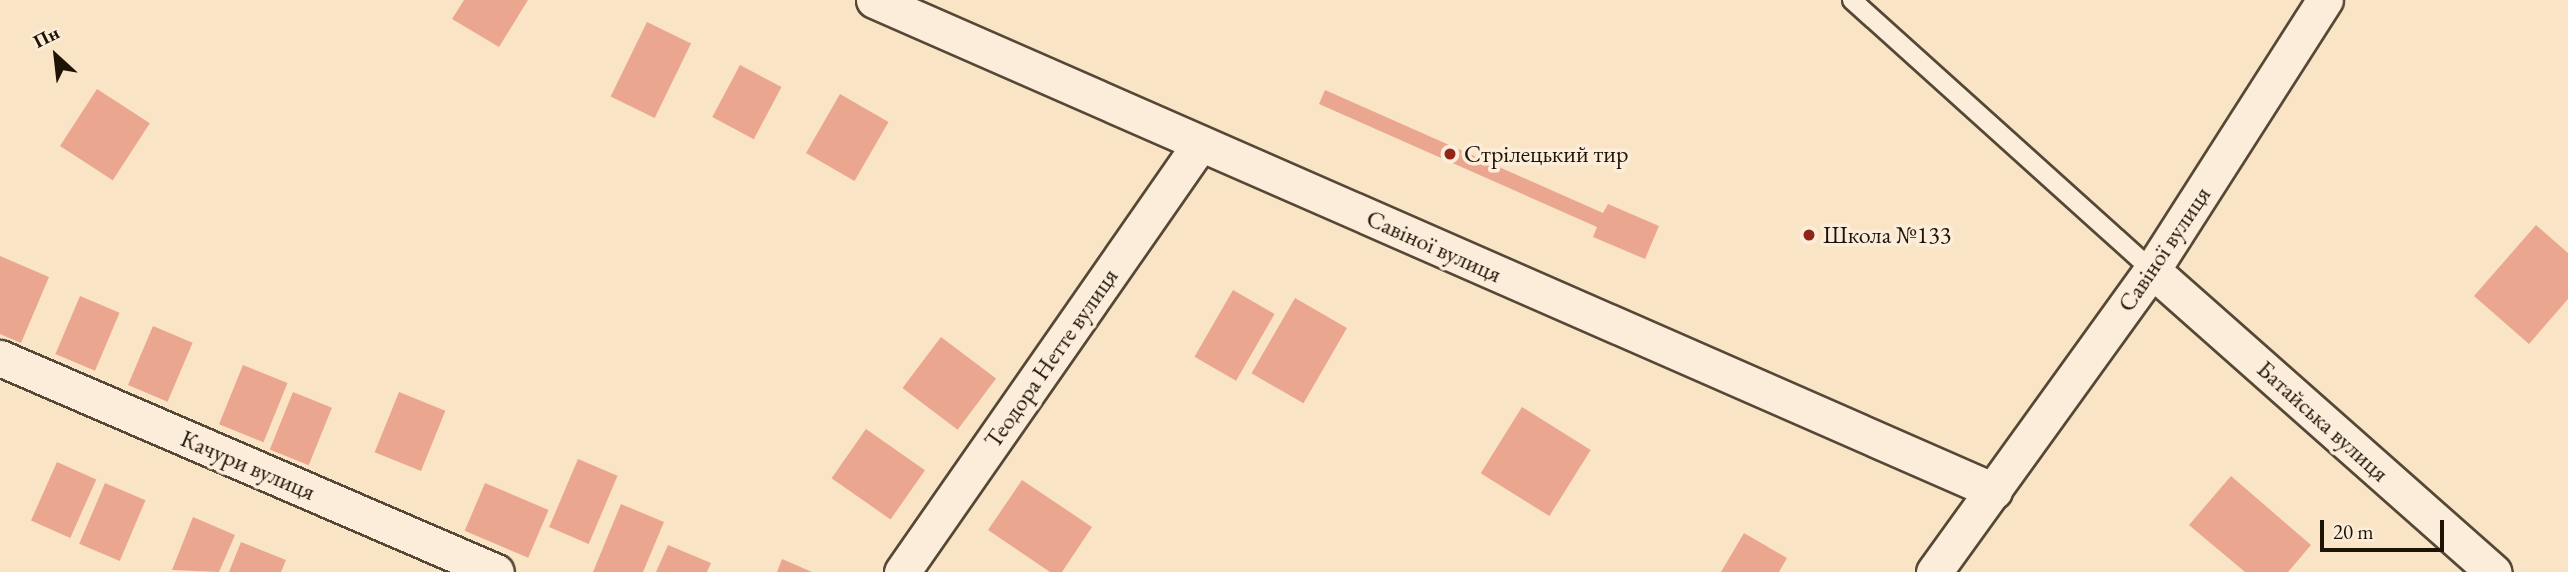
<!DOCTYPE html>
<meta charset="utf-8">
<style>
body{margin:0}
#map{position:relative;width:2568px;height:572px;overflow:hidden;background:#fae4c6;font-family:"EB Garamond",serif}
div>[style]{position:absolute}
.building>*{inset:0;background:#eba68f;transform-origin:0 0}
.roads{filter:drop-shadow(2px 0 #554836) drop-shadow(-2px 0 #554836) drop-shadow(0 2px #554836) drop-shadow(0 -2px #554836)}
.lane>*{height:18px;margin:-9px;padding:0 9px;transform-origin:9px;border-radius:9px;background:#fcedda}
.street>*{height:35px;margin:-17.5px;padding:0 17.5px;transform-origin:17.5px;border-radius:17.5px;background:#fcedda}
.dots>*{width:19px;height:19px;translate:-50% -50%;box-sizing:border-box;border:4px solid #fcedda;border-radius:50%}
span{translate:-50% -50%;white-space:nowrap;text-align:center;line-height:1.15;-webkit-text-stroke:7px #fcedda;paint-order:stroke}
.poi-label{font-size:24px;color:#1e1406}
.left{translate:0 -50%;text-align:left}
.street-label{font-size:24px;color:#1e1406}
.north{position:absolute;left:21px;top:21px;width:70px;height:70px;-webkit-text-stroke:5px #fcedda;paint-order:stroke;rotate:333deg;font-size:19px;font-weight:700;line-height:28px;text-align:center;color:#1e1406}
.north::after{content:'';display:block;margin:auto;width:24px;height:32px;background:#1e1406;clip-path:polygon(50% 0,100% 100%,50% 72%,0 100%)}
.scale{position:absolute;left:2320px;top:520px;width:124px;height:32px;box-sizing:border-box;border:4px solid #1e1406;border-top:0;padding-left:9px;font-size:21px;line-height:24px;white-space:nowrap;color:#1e1406;-webkit-text-stroke:5px #fcedda;paint-order:stroke}
</style>
<div id="map">
<div class="building">
<i style="clip-path:polygon(464px 0,528px 0,499px 47px,452px 19px)"></i>
<i style="left:647px;top:22px;width:49px;height:83px;rotate:26deg"></i>
<i style="left:740px;top:65px;width:47px;height:59px;rotate:28deg"></i>
<i style="left:97px;top:89px;width:63px;height:68px;rotate:33deg"></i>
<i style="clip-path:polygon(1325px 90px,1603px 213px,1608px 204px,1659px 226px,1645px 259px,1593px 237px,1597px 227px,1319px 104px)"></i>
<i style="left:840px;top:94px;width:56px;height:68px;rotate:30deg"></i>
<i style="clip-path:polygon(2536px 225px,2568px 253px,2568px 299px,2529px 344px,2474px 296px)"></i>
<i style="clip-path:polygon(0 256px,49px 277px,21px 343px,0 334px)"></i>
<i style="left:1233px;top:290px;width:48px;height:77px;rotate:30deg"></i>
<i style="left:80px;top:296px;width:43px;height:63px;rotate:23deg"></i>
<i style="left:1295px;top:298px;width:60px;height:87px;rotate:30deg"></i>
<i style="left:153px;top:326px;width:43px;height:64px;rotate:23deg"></i>
<i style="left:941px;top:337px;width:69px;height:64px;rotate:37deg"></i>
<i style="left:243px;top:365px;width:48px;height:64px;rotate:22deg"></i>
<i style="left:293px;top:392px;width:42px;height:62px;rotate:22deg"></i>
<i style="left:399px;top:392px;width:50px;height:65px;rotate:22deg"></i>
<i style="left:1522px;top:407px;width:81px;height:78px;rotate:32deg"></i>
<i style="left:866px;top:429px;width:72px;height:60px;rotate:35deg"></i>
<i style="left:578px;top:459px;width:43px;height:74px;rotate:23deg"></i>
<i style="left:57px;top:462px;width:43px;height:64px;rotate:24deg"></i>
<i style="clip-path:polygon(2231px 476px,2311px 545px,2288px 572px,2245px 572px,2189px 525px)"></i>
<i style="clip-path:polygon(1022px 480px,1092px 527px,1062px 572px,1050px 572px,988px 530px)"></i>
<i style="left:105px;top:483px;width:44px;height:66px;rotate:23deg"></i>
<i style="left:485px;top:483px;width:69px;height:52px;rotate:23deg"></i>
<i style="clip-path:polygon(621px 504px,664px 522px,643px 572px,593px 572px)"></i>
<i style="clip-path:polygon(193px 517px,235px 535px,219px 572px,172px 570px)"></i>
<i style="clip-path:polygon(1744px 533px,1787px 558px,1779px 572px,1721px 572px)"></i>
<i style="clip-path:polygon(241px 542px,286px 560px,281px 572px,229px 572px)"></i>
<i style="clip-path:polygon(668px 545px,711px 563px,707px 572px,656px 572px)"></i>
<i style="clip-path:polygon(782px 559px,812px 572px,777px 572px)"></i>
</div>
<div class="roads">
<div class="lane">
<i style="left:1852px;top:0;width:404px;rotate:42deg"></i>
</div>
<div class="street">
<i style="left:874px;top:0;width:1223px;rotate:23.67deg"></i>
<i style="left:2152px;top:270px;width:456px;rotate:41.5deg"></i>
<i style="left:0;top:358px;width:540px;rotate:23.34deg"></i>
<i style="left:902px;top:572px;width:522px;rotate:-55.15deg"></i>
<i style="left:1934px;top:572px;width:372px;rotate:-54.2deg"></i>
<i style="left:2152px;top:270px;width:321px;rotate:-57.4deg"></i>
</div>
</div>
<div class="dots">
<i style="left:1450px;top:154px;background:#8f2418"></i>
<i style="left:1809px;top:235px;background:#8f2418"></i>
</div>
<div class="poi-label">
<span class="left" style="left:1464px;top:154px">Стрілецький тир</span>
<span class="left" style="left:1823px;top:235px">Школа №133</span>
</div>
<div class="street-label">
<span style="left:1434px;top:246px;rotate:24deg">Савіної вулиця</span>
<span style="left:2164px;top:249px;rotate:-56deg">Савіної вулиця</span>
<span style="left:1051px;top:358px;rotate:-55deg">Теодора Нетте вулиця</span>
<span style="left:2323px;top:421px;rotate:42deg">Батайська вулиця</span>
<span style="left:248px;top:465px;rotate:23deg">Качури вулиця</span>
</div>
<div class="north">Пн</div>
<div class="scale">20 m</div>
</div>
